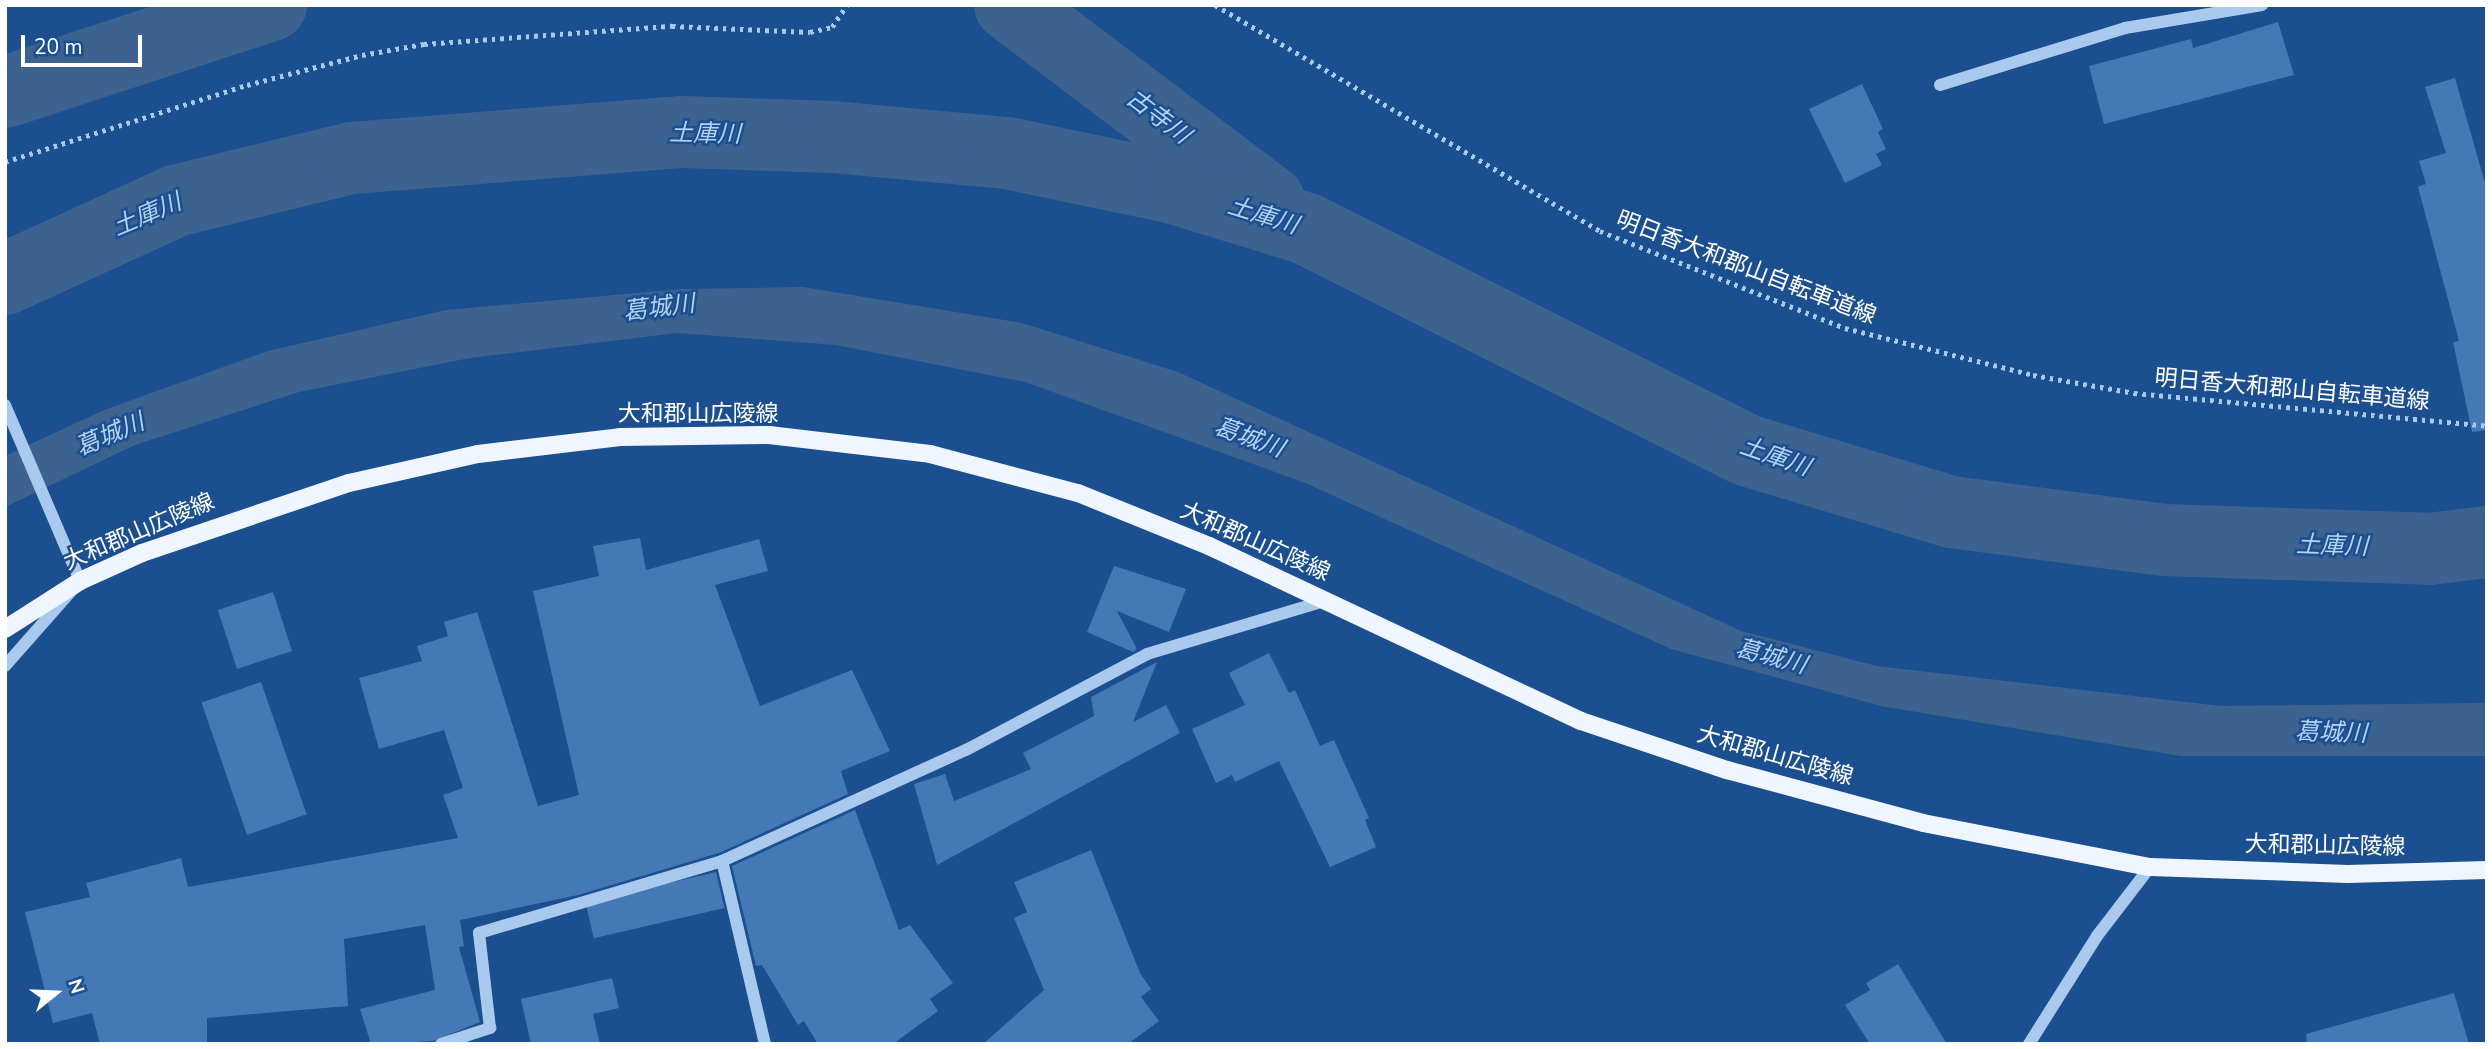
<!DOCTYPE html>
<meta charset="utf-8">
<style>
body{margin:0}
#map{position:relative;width:2492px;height:1049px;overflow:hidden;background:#1b4f8f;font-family:"Nunito Sans","Noto Sans JP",sans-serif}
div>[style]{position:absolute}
.water>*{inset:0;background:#3c6290}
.river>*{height:72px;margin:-36px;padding:0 36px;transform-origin:36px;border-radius:36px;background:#3c6290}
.building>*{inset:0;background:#4478b7;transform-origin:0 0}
.path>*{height:4.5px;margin-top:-2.25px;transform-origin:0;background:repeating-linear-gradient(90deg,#a9c9ee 0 3.5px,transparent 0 8.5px)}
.minor>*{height:12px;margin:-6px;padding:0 6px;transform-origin:6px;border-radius:6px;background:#a9c9ee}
.major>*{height:18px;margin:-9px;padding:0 9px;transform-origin:9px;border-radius:9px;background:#f0f6ff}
span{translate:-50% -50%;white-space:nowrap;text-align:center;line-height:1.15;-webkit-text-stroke:5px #1b4f8f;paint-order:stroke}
.street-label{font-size:23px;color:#fff}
.water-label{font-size:24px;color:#b5d3f5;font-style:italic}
.frame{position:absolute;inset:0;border:7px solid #fff;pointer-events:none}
.north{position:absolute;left:21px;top:958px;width:70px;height:70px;-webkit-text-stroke:5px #1b4f8f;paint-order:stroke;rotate:72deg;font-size:19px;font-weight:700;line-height:28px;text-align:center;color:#fff}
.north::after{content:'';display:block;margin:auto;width:24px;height:32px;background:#fff;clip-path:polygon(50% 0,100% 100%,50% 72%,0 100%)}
.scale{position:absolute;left:21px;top:35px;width:121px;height:32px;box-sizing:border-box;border:4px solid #fff;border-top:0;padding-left:9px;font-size:21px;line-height:24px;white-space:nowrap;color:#fff;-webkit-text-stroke:5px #1b4f8f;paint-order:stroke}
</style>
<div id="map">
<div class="water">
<i style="clip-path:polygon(803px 287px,1022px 323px,1178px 372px,1741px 631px,1877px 666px,2220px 706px,2487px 703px,2487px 756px,2181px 756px,1881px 706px,1671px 649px,1303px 482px,1025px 382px,836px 345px,677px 333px,470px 358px,299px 392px,135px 445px,5px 507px,5px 456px,104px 410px,268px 351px,446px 310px,682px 289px)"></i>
</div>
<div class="river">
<i style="left:1010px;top:5px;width:325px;rotate:37.1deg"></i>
<i style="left:5px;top:92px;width:280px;rotate:-18.1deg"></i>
<i style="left:5px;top:279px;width:187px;rotate:-24.6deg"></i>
<i style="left:175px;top:201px;width:182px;rotate:-13.7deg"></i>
<i style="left:352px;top:158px;width:332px;rotate:-4.5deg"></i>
<i style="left:683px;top:132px;width:150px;rotate:1.9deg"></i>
<i style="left:833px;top:137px;width:175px;rotate:5.3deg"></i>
<i style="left:1007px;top:153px;width:171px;rotate:11.8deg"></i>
<i style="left:1174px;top:188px;width:139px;rotate:17.1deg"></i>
<i style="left:1307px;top:229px;width:491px;rotate:26.7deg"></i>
<i style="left:1746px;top:450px;width:214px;rotate:16.8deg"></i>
<i style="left:1951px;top:512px;width:215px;rotate:7.5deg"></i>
<i style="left:2164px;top:540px;width:265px;rotate:1.9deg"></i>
<i style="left:2429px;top:549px;width:58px;rotate:-6.9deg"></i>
</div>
<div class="building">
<i style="clip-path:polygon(2278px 22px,2294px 75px,2104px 124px,2089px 66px,2191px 39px,2193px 48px)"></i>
<i style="clip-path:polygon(2455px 78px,2487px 190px,2487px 430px,2472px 432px,2453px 342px,2459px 341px,2418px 187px,2426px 184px,2419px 161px,2446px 153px,2425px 87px)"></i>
<i style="clip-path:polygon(1862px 84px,1883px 129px,1878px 132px,1886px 149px,1876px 154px,1882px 165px,1845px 183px,1809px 109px)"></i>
<i style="clip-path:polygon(640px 538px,646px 570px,759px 539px,768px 571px,715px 585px,760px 706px,852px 670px,890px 751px,841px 771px,848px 794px,719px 853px,578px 895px,460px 920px,464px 946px,459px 947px,480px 1022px,433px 1041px,371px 1044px,360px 1009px,435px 990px,425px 925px,344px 939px,348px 1006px,207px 1018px,207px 1044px,100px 1044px,92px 1013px,53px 1023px,25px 912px,90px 897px,86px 883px,181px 858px,188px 887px,458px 838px,443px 795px,463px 788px,444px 730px,379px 749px,359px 678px,422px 661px,417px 646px,448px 636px,444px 622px,477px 612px,538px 806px,579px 795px,533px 591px,599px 576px,593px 546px)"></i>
<i style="clip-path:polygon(1114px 566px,1186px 589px,1169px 632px,1117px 611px,1137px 649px,1133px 652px,1087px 632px)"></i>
<i style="left:273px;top:592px;width:62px;height:58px;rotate:72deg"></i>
<i style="clip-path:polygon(1269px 653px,1289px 693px,1295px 690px,1320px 746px,1334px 740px,1369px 818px,1365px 820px,1376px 847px,1330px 867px,1279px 761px,1235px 782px,1232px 775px,1216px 783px,1192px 729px,1245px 705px,1229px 673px)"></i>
<i style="clip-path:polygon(1157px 662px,1133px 722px,1166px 705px,1180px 733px,937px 865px,914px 784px,945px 774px,954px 801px,1031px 769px,1023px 753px,1094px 716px,1091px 697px)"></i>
<i style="left:261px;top:682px;width:140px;height:63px;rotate:71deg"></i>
<i style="clip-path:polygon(855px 810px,899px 930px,910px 925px,953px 983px,930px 999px,938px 1011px,893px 1044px,818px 1044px,804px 1021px,798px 1025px,762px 965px,756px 966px,732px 866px)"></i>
<i style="clip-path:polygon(1091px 850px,1140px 973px,1151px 989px,1141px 997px,1159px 1021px,1128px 1044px,983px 1044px,1044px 990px,1014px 918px,1027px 912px,1014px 882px)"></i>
<i style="left:716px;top:872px;width:37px;height:134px;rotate:77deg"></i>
<i style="clip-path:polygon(1898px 964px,1947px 1044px,1870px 1044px,1845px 1005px,1870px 990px,1866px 983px)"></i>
<i style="clip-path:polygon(612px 978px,619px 1008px,593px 1014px,600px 1044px,531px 1044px,521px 999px)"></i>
<i style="clip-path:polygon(2454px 993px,2469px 1044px,2307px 1044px,2306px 1034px)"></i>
</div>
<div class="path">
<i style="left:1215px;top:5px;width:446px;rotate:30.4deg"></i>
<i style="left:1600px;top:231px;width:264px;rotate:21.6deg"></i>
<i style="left:1845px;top:328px;width:194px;rotate:14deg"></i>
<i style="left:2033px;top:375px;width:103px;rotate:10.1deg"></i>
<i style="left:2134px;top:393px;width:355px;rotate:5.3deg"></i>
<i style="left:5px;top:162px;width:254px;rotate:-17.7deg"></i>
<i style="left:247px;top:85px;width:119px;rotate:-14.6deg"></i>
<i style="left:362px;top:55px;width:63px;rotate:-10.1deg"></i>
<i style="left:424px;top:44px;width:249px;rotate:-4.2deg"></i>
<i style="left:672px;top:26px;width:138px;rotate:2.5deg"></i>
<i style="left:810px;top:32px;width:23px;rotate:-13deg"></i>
<i style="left:832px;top:27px;width:27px;rotate:-56deg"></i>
</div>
<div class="minor">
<i style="left:1940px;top:85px;width:194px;rotate:-17.1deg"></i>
<i style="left:2125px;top:28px;width:139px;rotate:-9.5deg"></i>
<i style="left:5px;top:405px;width:191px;rotate:66.9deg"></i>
<i style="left:80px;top:581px;width:113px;rotate:131.4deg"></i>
<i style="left:441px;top:1044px;width:52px;rotate:-18.1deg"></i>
<i style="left:490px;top:1028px;width:96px;rotate:-96.6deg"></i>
<i style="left:479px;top:933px;width:253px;rotate:-16.5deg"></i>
<i style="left:765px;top:1044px;width:188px;rotate:-103.2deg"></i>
<i style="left:722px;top:861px;width:268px;rotate:-24.5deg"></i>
<i style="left:966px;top:750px;width:205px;rotate:-27.9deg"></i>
<i style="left:1147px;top:654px;width:186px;rotate:-16.6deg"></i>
<i style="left:2029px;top:1044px;width:128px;rotate:-57.8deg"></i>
<i style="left:2097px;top:936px;width:87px;rotate:-52.5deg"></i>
</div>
<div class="major">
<i style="left:5px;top:629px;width:89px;rotate:-32.6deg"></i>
<i style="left:80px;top:581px;width:68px;rotate:-24.3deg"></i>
<i style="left:142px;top:553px;width:219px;rotate:-18.7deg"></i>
<i style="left:349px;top:483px;width:132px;rotate:-12.7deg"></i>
<i style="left:478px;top:454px;width:143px;rotate:-6.8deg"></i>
<i style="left:620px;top:437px;width:149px;rotate:-0.8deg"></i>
<i style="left:769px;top:435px;width:162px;rotate:6.7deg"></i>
<i style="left:930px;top:454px;width:153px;rotate:14.8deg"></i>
<i style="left:1078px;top:493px;width:141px;rotate:22deg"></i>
<i style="left:1209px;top:546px;width:411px;rotate:25.2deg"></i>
<i style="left:1581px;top:721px;width:154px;rotate:18.6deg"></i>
<i style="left:1727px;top:770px;width:203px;rotate:15.1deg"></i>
<i style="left:1923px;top:823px;width:231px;rotate:11deg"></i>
<i style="left:2150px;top:867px;width:198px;rotate:2deg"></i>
<i style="left:2348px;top:874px;width:139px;rotate:-1.6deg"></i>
</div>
<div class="street-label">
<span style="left:1746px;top:268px;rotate:21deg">明日香大和郡山自転車道線</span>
<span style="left:2292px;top:390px;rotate:5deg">明日香大和郡山自転車道線</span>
<span style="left:698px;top:414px">大和郡山広陵線</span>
<span style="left:139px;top:532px;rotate:-23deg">大和郡山広陵線</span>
<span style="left:1255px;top:542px;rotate:24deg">大和郡山広陵線</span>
<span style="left:1775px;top:756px;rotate:16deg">大和郡山広陵線</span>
<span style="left:2325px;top:846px;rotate:1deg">大和郡山広陵線</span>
</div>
<div class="water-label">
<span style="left:1158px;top:117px;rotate:37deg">古寺川</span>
<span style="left:705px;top:134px;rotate:1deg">土庫川</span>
<span style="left:147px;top:215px;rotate:-23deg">土庫川</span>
<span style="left:1263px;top:216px;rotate:17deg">土庫川</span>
<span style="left:659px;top:308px;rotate:-7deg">葛城川</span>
<span style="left:110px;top:435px;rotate:-23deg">葛城川</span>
<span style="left:1249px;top:438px;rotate:20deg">葛城川</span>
<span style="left:1775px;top:457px;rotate:19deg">土庫川</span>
<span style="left:2332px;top:546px;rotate:2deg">土庫川</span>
<span style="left:1771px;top:657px;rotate:15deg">葛城川</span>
<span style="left:2331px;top:733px;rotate:2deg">葛城川</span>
</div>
<div class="frame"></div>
<div class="north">N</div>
<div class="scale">20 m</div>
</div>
